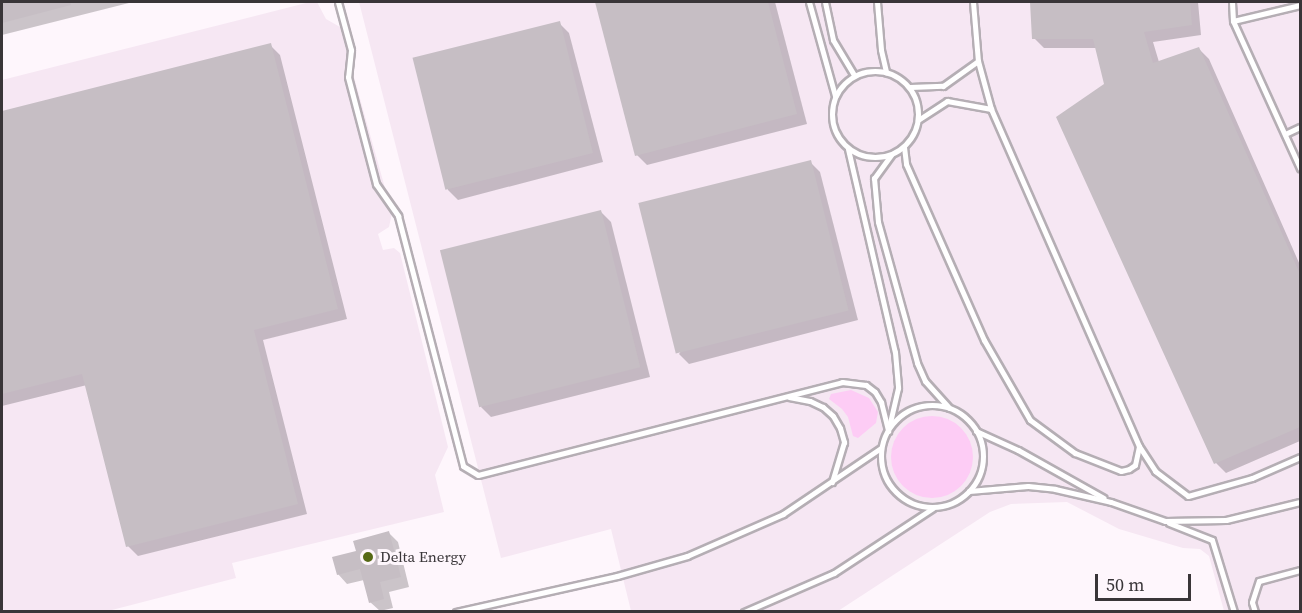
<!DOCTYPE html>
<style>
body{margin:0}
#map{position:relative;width:1302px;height:613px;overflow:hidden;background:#fef6fc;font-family:"Source Serif 4",serif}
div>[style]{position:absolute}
.built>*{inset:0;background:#f6e7f3}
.green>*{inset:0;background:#fdccf5}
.round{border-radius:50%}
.shadow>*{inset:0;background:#0003}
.building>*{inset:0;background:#c6bec4;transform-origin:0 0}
.roads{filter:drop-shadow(2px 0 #b5aeb4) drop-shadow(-2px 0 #b5aeb4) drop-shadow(0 2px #b5aeb4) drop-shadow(0 -2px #b5aeb4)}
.service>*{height:5px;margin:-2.5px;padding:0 2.5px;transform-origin:2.5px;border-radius:2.5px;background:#fff}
.service>.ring{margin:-2.5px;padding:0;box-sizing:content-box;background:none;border:5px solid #fff;border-radius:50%}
.dots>*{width:16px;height:16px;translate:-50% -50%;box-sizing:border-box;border:3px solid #fef6fc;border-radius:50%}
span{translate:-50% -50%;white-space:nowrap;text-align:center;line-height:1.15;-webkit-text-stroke:6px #fef6fc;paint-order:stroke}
.poi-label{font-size:15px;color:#393538}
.left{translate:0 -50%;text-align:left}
.frame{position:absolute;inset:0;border:3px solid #393538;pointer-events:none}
.scale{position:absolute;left:1095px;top:574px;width:96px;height:27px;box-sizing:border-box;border:3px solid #393538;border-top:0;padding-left:8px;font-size:18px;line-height:21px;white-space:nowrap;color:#393538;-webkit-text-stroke:4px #fef6fc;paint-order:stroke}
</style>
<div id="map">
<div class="built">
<i style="clip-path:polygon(310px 2px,317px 2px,326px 19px,340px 27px,392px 213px,389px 227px,378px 234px,383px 250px,394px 248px,400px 253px,448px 447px,435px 475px,444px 512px,232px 563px,236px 578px,108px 611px,6px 612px,2px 608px,2px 80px)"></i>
<i style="clip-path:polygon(359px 2px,1300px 2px,1300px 611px,1224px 611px,1209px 556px,1200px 549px,1183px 548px,1119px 529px,1067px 502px,1011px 504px,990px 512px,838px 611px,631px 611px,611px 529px,501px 558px)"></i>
</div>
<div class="green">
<i style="clip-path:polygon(851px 390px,869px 398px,878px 412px,876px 423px,858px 438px,853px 436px,848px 417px,842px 409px,829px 399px,831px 394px)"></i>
<i class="round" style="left:891px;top:416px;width:82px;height:82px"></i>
</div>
<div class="shadow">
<i style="clip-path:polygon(2px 2px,133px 2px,2px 35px)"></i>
<i style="clip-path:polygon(597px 2px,775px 2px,807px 124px,647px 165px,637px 155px)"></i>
<i style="clip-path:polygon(1031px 2px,1198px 2px,1201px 35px,1153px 42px,1159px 62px,1199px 49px,1209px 59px,1300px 265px,1300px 441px,1226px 473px,1216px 463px,1097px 48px,1044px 48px,1034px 38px)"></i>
<i style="clip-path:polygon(559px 23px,569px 33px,603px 162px,458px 200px,448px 190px,415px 60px)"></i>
<i style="clip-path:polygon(270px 45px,280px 55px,347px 319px,263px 340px,307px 514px,138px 556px,128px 546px,87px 385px,2px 406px,2px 112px)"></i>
<i style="clip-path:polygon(810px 162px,820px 172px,858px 320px,689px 364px,679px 354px)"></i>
<i style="clip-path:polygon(601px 212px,611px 222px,650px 377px,491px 417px,481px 407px)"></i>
<i style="clip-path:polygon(389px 533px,398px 542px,409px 587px,389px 592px,393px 608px,380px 611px,370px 602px,364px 580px,347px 584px,338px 574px,357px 552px)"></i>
</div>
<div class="building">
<i style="clip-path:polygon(2px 2px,70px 2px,71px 5px,2px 23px)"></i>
<i style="clip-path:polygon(595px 2px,768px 2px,797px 114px,635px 156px)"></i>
<i style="clip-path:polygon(1030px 2px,1190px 2px,1192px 25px,1144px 32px,1153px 63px,1199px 47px,1300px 274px,1300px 427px,1214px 464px,1056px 117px,1104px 84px,1093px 39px,1032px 39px)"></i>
<i style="left:560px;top:21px;width:136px;height:152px;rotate:76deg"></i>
<i style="clip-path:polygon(271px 43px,338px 309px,254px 330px,298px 504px,126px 547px,82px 374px,2px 394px,2px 111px)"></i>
<i style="left:811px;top:160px;width:155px;height:178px;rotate:76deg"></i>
<i style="left:601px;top:210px;width:162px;height:166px;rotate:76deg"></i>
<i style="clip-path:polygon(389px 531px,401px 577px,380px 582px,384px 599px,369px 603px,360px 569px,337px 575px,332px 557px,356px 551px,353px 541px)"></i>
</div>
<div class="roads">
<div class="service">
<i style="left:338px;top:2px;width:50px;rotate:74.8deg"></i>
<i style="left:351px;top:50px;width:27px;rotate:96deg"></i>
<i style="left:348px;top:77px;width:111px;rotate:75.3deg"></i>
<i style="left:376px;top:184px;width:39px;rotate:55deg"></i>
<i style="left:398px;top:216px;width:258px;rotate:75.4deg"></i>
<i style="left:463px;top:466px;width:17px;rotate:31deg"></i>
<i style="left:478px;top:475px;width:376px;rotate:-14.3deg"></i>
<i style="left:842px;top:382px;width:24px;rotate:7deg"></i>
<i style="left:866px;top:385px;width:11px;rotate:38deg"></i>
<i style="left:875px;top:392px;width:12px;rotate:59deg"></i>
<i style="left:881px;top:402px;width:30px;rotate:76deg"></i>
<i style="left:809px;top:2px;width:98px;rotate:74.5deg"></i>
<i style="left:825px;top:2px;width:39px;rotate:78deg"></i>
<i style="left:833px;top:40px;width:41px;rotate:59deg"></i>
<i style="left:877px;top:2px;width:48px;rotate:85.2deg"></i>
<i style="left:881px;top:50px;width:23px;rotate:77deg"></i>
<i style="left:973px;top:2px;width:59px;rotate:85.2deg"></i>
<i style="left:978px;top:61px;width:50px;rotate:74.8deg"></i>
<i style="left:991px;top:109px;width:368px;rotate:66.3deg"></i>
<i style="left:1139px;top:446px;width:30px;rotate:57deg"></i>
<i style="left:1155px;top:471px;width:41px;rotate:37.1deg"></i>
<i style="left:1188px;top:496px;width:66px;rotate:-15.7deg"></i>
<i style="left:1252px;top:478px;width:52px;rotate:-23.6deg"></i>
<i style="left:1232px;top:2px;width:19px;rotate:87deg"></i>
<i style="left:1233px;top:21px;width:162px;rotate:65.5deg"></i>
<i style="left:1233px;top:21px;width:69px;rotate:-13.4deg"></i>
<i class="ring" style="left:832px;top:71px;width:81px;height:81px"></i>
<i style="left:910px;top:87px;width:33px;rotate:-2deg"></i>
<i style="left:943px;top:86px;width:43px;rotate:-35.5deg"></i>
<i style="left:918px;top:120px;width:35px;rotate:-33deg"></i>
<i style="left:947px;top:101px;width:45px;rotate:10.3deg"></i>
<i style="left:1285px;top:134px;width:17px;rotate:-25deg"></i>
<i style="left:904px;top:147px;width:17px;rotate:83deg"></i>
<i style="left:906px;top:164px;width:193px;rotate:66.1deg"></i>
<i style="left:984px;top:340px;width:92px;rotate:60.1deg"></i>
<i style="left:1030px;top:420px;width:56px;rotate:36.3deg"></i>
<i style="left:1075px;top:453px;width:49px;rotate:21.4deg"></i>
<i style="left:1121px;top:471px;width:8px;rotate:-14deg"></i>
<i style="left:1129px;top:469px;width:7px;rotate:-34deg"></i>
<i style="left:1135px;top:465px;width:19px;rotate:-78deg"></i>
<i style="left:848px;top:149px;width:208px;rotate:77deg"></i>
<i style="left:895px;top:352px;width:36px;rotate:85deg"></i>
<i style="left:898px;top:388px;width:39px;rotate:103deg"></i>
<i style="left:891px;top:155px;width:29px;rotate:126deg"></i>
<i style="left:874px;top:178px;width:44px;rotate:84.8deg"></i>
<i style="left:878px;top:222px;width:146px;rotate:74.5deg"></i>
<i style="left:917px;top:363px;width:20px;rotate:66deg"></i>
<i style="left:925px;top:381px;width:36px;rotate:48deg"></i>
<i style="left:789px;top:397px;width:21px;rotate:11deg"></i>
<i style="left:810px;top:401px;width:14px;rotate:25deg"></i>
<i style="left:823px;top:407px;width:13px;rotate:42deg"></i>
<i style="left:833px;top:416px;width:14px;rotate:60deg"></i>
<i style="left:840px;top:428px;width:15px;rotate:74deg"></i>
<i style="left:844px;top:442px;width:42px;rotate:106.7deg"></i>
<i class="ring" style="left:881px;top:405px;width:97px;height:97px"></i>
<i style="left:976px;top:431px;width:46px;rotate:24.3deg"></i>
<i style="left:1018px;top:450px;width:98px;rotate:29.2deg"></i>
<i style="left:969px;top:491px;width:59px;rotate:-4.8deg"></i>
<i style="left:1028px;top:486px;width:27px;rotate:6deg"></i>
<i style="left:1055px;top:489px;width:57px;rotate:13.1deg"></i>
<i style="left:1111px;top:502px;width:57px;rotate:19.4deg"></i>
<i style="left:1165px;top:521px;width:61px;rotate:-0.9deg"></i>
<i style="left:1226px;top:520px;width:76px;rotate:-13.7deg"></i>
<i style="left:1169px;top:523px;width:46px;rotate:21.6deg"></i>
<i style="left:1212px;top:540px;width:75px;rotate:73deg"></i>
<i style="left:456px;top:612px;width:165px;rotate:-12.6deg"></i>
<i style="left:617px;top:576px;width:73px;rotate:-15.9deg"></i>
<i style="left:687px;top:556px;width:105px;rotate:-23.6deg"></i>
<i style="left:783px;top:514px;width:118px;rotate:-34deg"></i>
<i style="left:744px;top:612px;width:98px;rotate:-23.4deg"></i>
<i style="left:834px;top:573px;width:118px;rotate:-33.3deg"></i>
<i style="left:1255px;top:612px;width:10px;rotate:-107deg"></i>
<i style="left:1252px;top:602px;width:22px;rotate:-72deg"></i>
<i style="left:1259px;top:581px;width:42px;rotate:-15deg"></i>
</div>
</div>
<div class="dots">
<i style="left:368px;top:557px;background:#566916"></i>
</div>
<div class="poi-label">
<span class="left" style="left:380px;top:557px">Delta Energy</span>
</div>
<div class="frame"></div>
<div class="scale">50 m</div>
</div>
